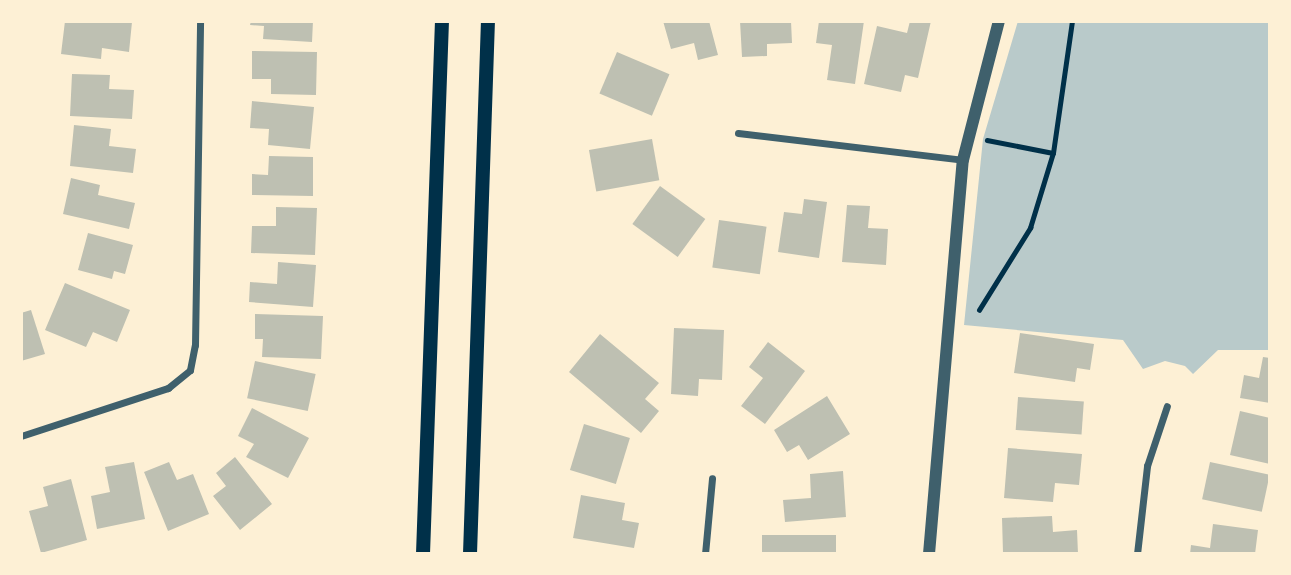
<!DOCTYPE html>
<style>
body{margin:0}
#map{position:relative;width:1291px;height:575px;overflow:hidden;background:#fdf0d5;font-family:Inter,sans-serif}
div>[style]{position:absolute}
.green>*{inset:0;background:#b9caca}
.building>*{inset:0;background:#bec0b2;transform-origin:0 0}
.path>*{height:4.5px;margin:-2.25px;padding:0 2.25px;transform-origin:2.25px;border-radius:2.25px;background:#003049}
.minor>*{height:7px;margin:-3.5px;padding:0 3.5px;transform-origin:3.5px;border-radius:3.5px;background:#3f606c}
.tertiary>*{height:12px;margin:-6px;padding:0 6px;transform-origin:6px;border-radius:6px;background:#3f606c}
.secondary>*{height:14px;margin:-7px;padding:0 7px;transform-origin:7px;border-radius:7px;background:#003049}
span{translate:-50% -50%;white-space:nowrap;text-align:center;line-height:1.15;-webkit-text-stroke:5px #fdf0d5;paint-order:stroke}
.frame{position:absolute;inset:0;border:23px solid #fdf0d5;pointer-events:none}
</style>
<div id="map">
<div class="green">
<i style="clip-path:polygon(1018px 21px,1270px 21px,1270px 350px,1218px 350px,1193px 374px,1185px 366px,1165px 361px,1143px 369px,1123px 340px,964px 325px,983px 139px)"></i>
</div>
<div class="building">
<i style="clip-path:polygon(65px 21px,132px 22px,129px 52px,102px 48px,101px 59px,61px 54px)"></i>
<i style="clip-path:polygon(251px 21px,313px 21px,312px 42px,263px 39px,264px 26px,250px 25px)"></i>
<i style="clip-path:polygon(663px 21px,709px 21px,718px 55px,698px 60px,694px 43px,671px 49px)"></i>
<i style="clip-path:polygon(740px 21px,791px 21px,792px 43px,767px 44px,767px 56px,742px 57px)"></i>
<i style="clip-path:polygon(819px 21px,864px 21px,855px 84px,827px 80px,832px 45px,816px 43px)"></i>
<i style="clip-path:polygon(910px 21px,931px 21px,918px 78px,905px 75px,901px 92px,864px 84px,877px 26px,907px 33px)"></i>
<i style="clip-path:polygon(252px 51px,317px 52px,316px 95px,271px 94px,271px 79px,252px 79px)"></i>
<i style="left:617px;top:52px;width:57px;height:45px;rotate:23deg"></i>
<i style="clip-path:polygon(72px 74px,110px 75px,109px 89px,134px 90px,132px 119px,70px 116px)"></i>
<i style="clip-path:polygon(252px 101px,314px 107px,310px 149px,268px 145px,269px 129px,250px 128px)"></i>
<i style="clip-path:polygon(74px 125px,111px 129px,109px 146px,136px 149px,133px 173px,70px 166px)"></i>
<i style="left:652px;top:139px;width:42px;height:64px;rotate:80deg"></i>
<i style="clip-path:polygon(269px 156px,313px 157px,313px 196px,252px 195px,252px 174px,268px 175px)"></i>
<i style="clip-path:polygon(71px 178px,100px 185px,98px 195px,135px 203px,129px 229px,63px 214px)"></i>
<i style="left:660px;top:186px;width:56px;height:47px;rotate:36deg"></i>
<i style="clip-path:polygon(804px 199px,827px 202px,819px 258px,778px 252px,784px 212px,802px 214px)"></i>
<i style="clip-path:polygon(847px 205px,870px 206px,868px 228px,888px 229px,886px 265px,842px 262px)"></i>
<i style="clip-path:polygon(276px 207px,317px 208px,315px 255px,251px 253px,252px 226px,276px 226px)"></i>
<i style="left:719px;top:220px;width:48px;height:48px;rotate:8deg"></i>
<i style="clip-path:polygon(88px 233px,133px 245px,125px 274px,114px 271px,112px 279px,78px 270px)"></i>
<i style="clip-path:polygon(278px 262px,316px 265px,313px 307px,249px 302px,250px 282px,277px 284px)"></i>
<i style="clip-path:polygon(65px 283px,130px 310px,117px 342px,93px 332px,86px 347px,45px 330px)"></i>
<i style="clip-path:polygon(31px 310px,45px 354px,21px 361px,21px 313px)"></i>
<i style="clip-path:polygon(255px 314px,323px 316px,321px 359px,262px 357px,263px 339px,255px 339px)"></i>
<i style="clip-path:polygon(674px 328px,724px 330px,722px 380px,699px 379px,698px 396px,671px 394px)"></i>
<i style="clip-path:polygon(1020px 333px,1094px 344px,1090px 370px,1077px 368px,1075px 382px,1014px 373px)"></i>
<i style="clip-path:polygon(600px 334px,659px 383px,645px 399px,659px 411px,641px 433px,569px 372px)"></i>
<i style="clip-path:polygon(768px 342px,805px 371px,765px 424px,741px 406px,763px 378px,749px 367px)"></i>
<i style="clip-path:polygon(1263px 357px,1270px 358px,1270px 403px,1240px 398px,1244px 375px,1259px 378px)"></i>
<i style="left:255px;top:361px;width:62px;height:38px;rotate:12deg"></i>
<i style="clip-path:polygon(827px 396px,850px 434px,808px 460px,799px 445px,787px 452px,774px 430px)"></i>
<i style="left:1018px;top:397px;width:66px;height:33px;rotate:4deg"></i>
<i style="clip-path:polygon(252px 408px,309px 438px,288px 478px,246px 457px,254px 444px,238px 436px)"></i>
<i style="clip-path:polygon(1240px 411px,1270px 418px,1270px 464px,1230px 455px)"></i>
<i style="left:584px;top:424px;width:48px;height:48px;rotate:17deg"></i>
<i style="clip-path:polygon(1008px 448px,1082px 454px,1079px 485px,1055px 483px,1053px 502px,1004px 498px)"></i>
<i style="clip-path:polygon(235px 457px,272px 504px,240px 530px,213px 496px,226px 486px,216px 473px)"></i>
<i style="clip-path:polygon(134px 462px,145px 519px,97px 529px,91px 496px,110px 492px,105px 467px)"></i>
<i style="clip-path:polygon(169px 462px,177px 480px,193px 474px,209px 514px,168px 531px,144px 472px)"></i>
<i style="left:1210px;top:462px;width:61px;height:38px;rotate:12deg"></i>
<i style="clip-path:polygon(843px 471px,846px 517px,785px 522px,783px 500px,811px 498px,810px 474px)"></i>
<i style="clip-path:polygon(71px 479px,87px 540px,41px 553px,29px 511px,48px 506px,43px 487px)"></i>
<i style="clip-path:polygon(581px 495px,625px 503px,622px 520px,639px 523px,634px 548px,573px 538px)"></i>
<i style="clip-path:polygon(1052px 516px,1053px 532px,1077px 530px,1078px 554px,1003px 553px,1002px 518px)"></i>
<i style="clip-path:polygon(1213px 524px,1258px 530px,1255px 554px,1190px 554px,1191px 545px,1210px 548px)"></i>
<i style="left:762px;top:535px;width:74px;height:19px"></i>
</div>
<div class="path">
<i style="left:987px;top:140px;width:67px;rotate:11.1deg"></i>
<i style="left:979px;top:310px;width:97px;rotate:-58.1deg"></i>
<i style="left:1030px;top:228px;width:78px;rotate:-73deg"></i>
<i style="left:1053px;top:153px;width:133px;rotate:-81.8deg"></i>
</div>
<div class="minor">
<i style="left:738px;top:133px;width:227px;rotate:6.8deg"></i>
<i style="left:21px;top:436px;width:155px;rotate:-18.1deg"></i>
<i style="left:168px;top:388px;width:28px;rotate:-39deg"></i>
<i style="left:190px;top:370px;width:25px;rotate:-79deg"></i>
<i style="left:195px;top:345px;width:324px;rotate:-89.1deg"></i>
<i style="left:705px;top:554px;width:76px;rotate:-84.7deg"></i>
<i style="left:1137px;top:554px;width:89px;rotate:-83.5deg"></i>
<i style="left:1147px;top:466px;width:63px;rotate:-71.6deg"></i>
</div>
<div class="tertiary">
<i style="left:929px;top:554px;width:395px;rotate:-85.1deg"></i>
<i style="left:963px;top:160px;width:144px;rotate:-75.5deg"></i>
</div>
<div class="secondary">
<i style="left:423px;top:554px;width:533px;rotate:-87.96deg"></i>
<i style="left:470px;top:554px;width:533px;rotate:-88.07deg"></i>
</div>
<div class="frame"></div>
</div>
